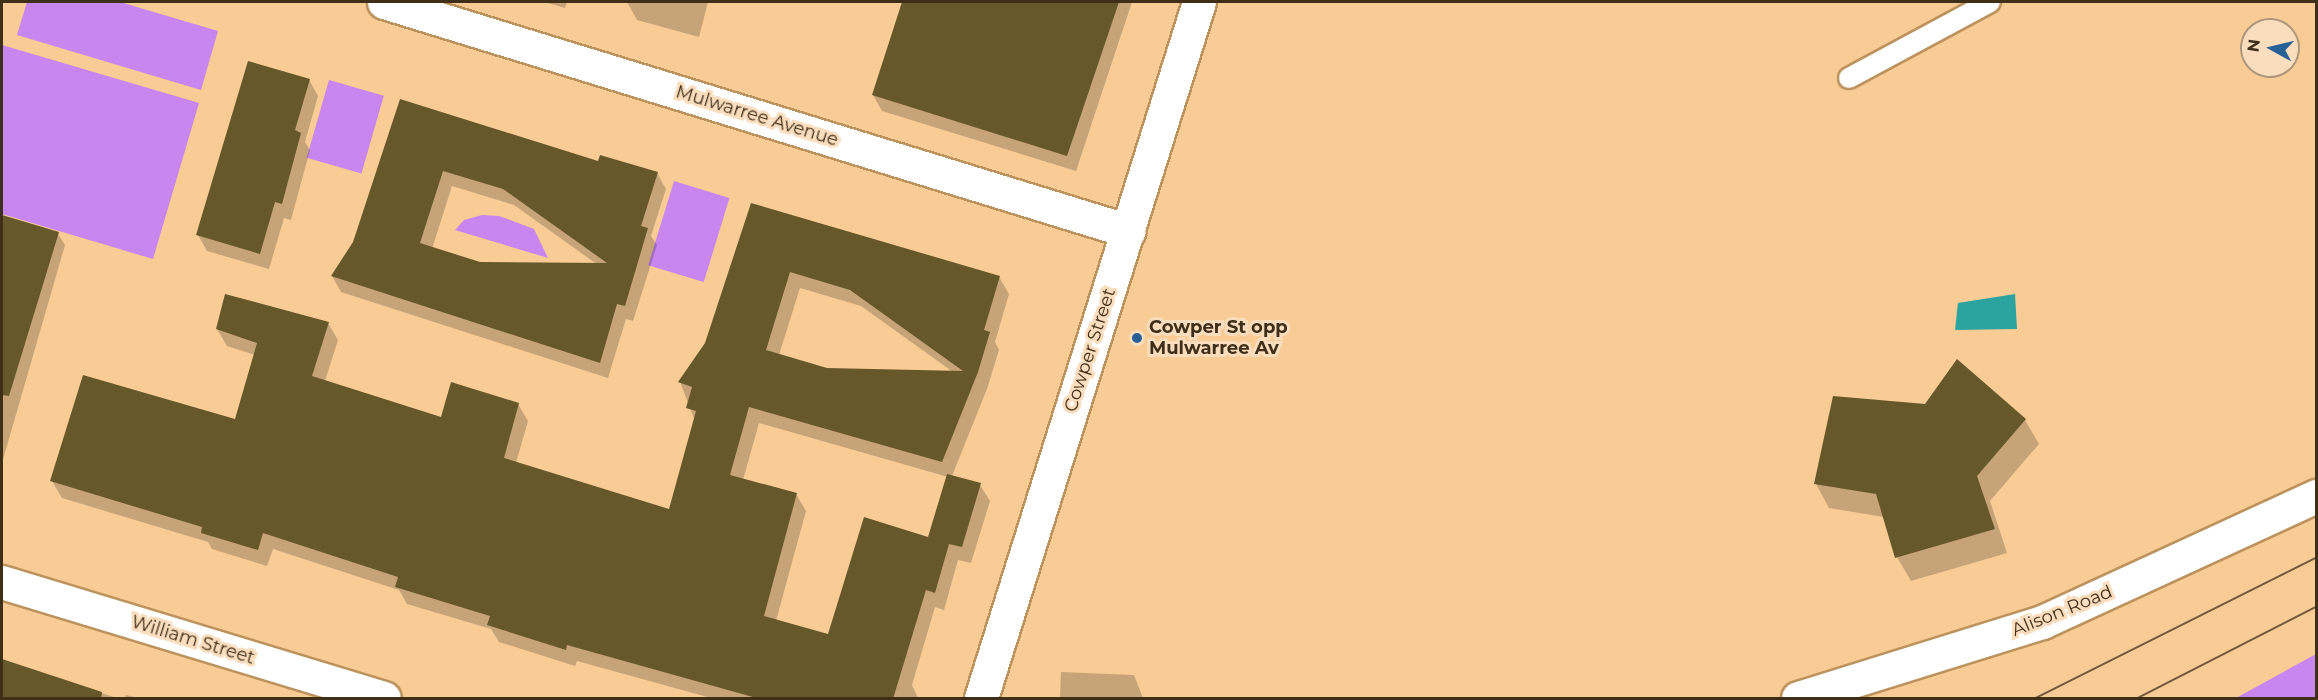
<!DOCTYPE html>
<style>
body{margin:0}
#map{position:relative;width:2318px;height:700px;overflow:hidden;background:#f9cc96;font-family:Montserrat,sans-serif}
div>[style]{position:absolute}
.green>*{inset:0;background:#c786f0;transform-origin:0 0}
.water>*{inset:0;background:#2ba39f}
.shadow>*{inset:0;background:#0003}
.building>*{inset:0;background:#67582a}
.roads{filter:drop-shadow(2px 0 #bc925d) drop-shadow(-2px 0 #bc925d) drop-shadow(0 2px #bc925d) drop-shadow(0 -2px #bc925d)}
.lane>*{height:20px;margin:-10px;padding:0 10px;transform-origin:10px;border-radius:10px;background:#fff}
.street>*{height:33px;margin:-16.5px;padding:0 16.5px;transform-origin:16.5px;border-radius:16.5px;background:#fff}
.secondary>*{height:33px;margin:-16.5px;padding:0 16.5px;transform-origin:16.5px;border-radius:16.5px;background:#fff}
.primary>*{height:33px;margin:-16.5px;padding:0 16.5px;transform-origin:16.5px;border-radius:16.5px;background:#fff}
.tram>*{height:1.5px;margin:-0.75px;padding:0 0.75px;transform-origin:0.75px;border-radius:0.75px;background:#72593b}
.dots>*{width:16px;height:16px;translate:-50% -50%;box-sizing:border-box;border:3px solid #f9ddbd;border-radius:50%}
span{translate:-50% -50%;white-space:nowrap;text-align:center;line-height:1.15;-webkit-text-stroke:6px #f9ddbd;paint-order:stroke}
.street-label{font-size:18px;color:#3f2e18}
.poi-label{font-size:18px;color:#3f2e18;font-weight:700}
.left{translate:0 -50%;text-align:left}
.frame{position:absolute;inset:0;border:3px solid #3f2e18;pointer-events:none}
.north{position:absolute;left:2240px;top:18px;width:60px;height:60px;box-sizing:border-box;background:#f9ddbd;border:2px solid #af977b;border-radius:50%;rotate:278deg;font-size:16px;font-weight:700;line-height:24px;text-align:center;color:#3f2e18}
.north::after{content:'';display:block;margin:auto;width:21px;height:27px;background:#275f97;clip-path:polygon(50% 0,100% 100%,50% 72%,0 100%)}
</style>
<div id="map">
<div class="green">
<i style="clip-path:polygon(27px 2px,120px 2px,218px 31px,201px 90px,17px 35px)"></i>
<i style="clip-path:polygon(2px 45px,199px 103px,153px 259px,2px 214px)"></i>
<i style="left:329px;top:80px;width:57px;height:81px;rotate:16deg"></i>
<i style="left:674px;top:181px;width:58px;height:88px;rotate:17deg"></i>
<i style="clip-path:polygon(482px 215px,499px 216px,534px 229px,548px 258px,455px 230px,464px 220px)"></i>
<i style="clip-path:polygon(2316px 654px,2316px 698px,2236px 698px)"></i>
</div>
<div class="water">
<i style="clip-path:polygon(2015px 294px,2017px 329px,1955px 330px,1958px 303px)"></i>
</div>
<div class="shadow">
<i style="clip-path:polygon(544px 2px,567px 2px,565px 8px)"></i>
<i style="clip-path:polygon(627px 2px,708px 2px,699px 37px,637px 20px)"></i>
<i style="clip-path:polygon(903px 2px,1132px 2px,1076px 171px,882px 111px,873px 95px)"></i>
<i style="clip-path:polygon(309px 80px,318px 96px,305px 142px,310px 150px,291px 220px,284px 218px,269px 269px,207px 251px,198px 235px)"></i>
<i style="clip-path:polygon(evenodd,400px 101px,599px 163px,657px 173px,666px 189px,651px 236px,657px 245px,633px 321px,626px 319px,608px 378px,341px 292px,332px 276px,354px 243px,400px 101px,452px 186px,514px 205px,598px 265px,480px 263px,432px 249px,452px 186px)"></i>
<i style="clip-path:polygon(evenodd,752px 205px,999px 277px,1009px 294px,995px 342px,999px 350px,987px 389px,952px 476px,980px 485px,990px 501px,971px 563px,958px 560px,944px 610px,935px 607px,912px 685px,918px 698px,711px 698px,577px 661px,575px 666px,499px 642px,491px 629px,407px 604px,399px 590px,273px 549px,267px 566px,212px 549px,208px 542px,62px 498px,52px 481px,236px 420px,255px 355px,227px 346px,217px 329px,328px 323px,338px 340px,325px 381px,442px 419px,518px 404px,528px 421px,516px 463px,670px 511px,695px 421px,680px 382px,707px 343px,752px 205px,800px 288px,861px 306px,953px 372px,827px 369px,779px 355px,800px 288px,752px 205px,759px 423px,948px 477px,930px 538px,829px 636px,776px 621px,806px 511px,796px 494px,743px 480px,759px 423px)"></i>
<i style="clip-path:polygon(2px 217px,58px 234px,65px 245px,2px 463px)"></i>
<i style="clip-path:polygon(1957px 362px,2025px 420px,2039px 444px,1990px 501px,2007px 553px,1911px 581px,1897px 557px,1884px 517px,1829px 508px,1816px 484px,1926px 406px)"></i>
<i style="clip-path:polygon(4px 662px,117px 698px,2px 698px)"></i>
<i style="clip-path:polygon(1061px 672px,1134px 675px,1143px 698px,1060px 698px)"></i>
<i style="clip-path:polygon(126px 695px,139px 698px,125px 698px)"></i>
</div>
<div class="building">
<i style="clip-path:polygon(902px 2px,1119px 2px,1067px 156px,872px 95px)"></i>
<i style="clip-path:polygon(248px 61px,310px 79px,295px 130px,301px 133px,282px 204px,275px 202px,260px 254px,196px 235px)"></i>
<i style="clip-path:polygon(evenodd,400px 99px,598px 161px,600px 155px,658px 172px,641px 226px,648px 228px,625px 306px,617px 304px,600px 363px,331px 276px,353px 242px,400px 99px,443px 171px,503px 189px,607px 263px,480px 262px,420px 243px,443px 171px)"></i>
<i style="clip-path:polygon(evenodd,751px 203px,1000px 276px,984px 330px,990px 332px,978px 372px,942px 462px,749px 407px,730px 475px,797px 493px,764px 616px,828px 634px,864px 517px,928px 537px,947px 474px,981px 483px,962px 547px,949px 544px,935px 593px,926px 590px,893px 699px,760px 699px,567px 645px,566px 650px,487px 625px,490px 616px,395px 587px,398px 577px,263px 533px,258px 550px,201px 533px,202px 527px,50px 481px,83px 375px,235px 419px,257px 343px,216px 329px,225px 294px,329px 322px,312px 376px,441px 417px,451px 382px,519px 403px,504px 458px,669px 509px,696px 411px,686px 408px,692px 387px,678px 382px,705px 343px,751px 203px,790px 272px,850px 290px,963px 371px,827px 368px,766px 350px,790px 272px)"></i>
<i style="clip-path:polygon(2px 215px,59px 232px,9px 396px,2px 395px)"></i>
<i style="clip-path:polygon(1957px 359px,2026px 419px,1977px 476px,1995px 529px,1895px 558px,1876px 494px,1814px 484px,1833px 396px,1925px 404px)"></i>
<i style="clip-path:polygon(2px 659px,102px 692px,101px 699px,2px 699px)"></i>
</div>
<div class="roads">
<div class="lane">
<i style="left:1849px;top:78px;width:160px;rotate:-28.3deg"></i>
</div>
<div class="street">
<i style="left:384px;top:2px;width:779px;rotate:17.09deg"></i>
<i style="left:2px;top:582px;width:399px;rotate:16.9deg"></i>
</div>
<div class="secondary">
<i style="left:981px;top:698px;width:729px;rotate:-72.61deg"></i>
</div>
<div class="primary">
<i style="left:1798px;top:698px;width:256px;rotate:-17.3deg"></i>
<i style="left:2042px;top:622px;width:302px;rotate:-24.7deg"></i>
</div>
</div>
<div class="tram">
<i style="left:2036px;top:698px;width:313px;rotate:-26.6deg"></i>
<i style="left:2138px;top:698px;width:200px;rotate:-27.1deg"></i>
</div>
<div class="dots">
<i style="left:1137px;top:338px;background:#275f97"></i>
</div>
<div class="street-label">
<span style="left:757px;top:116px;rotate:17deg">Mulwarree Avenue</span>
<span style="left:1090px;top:350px;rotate:-72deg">Cowper Street</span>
<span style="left:2062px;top:611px;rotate:-22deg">Alison Road</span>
<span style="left:193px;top:640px;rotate:17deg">William Street</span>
</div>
<div class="poi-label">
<span class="left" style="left:1149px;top:338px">Cowper St opp<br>Mulwarree Av</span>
</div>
<div class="frame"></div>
<div class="north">N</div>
</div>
